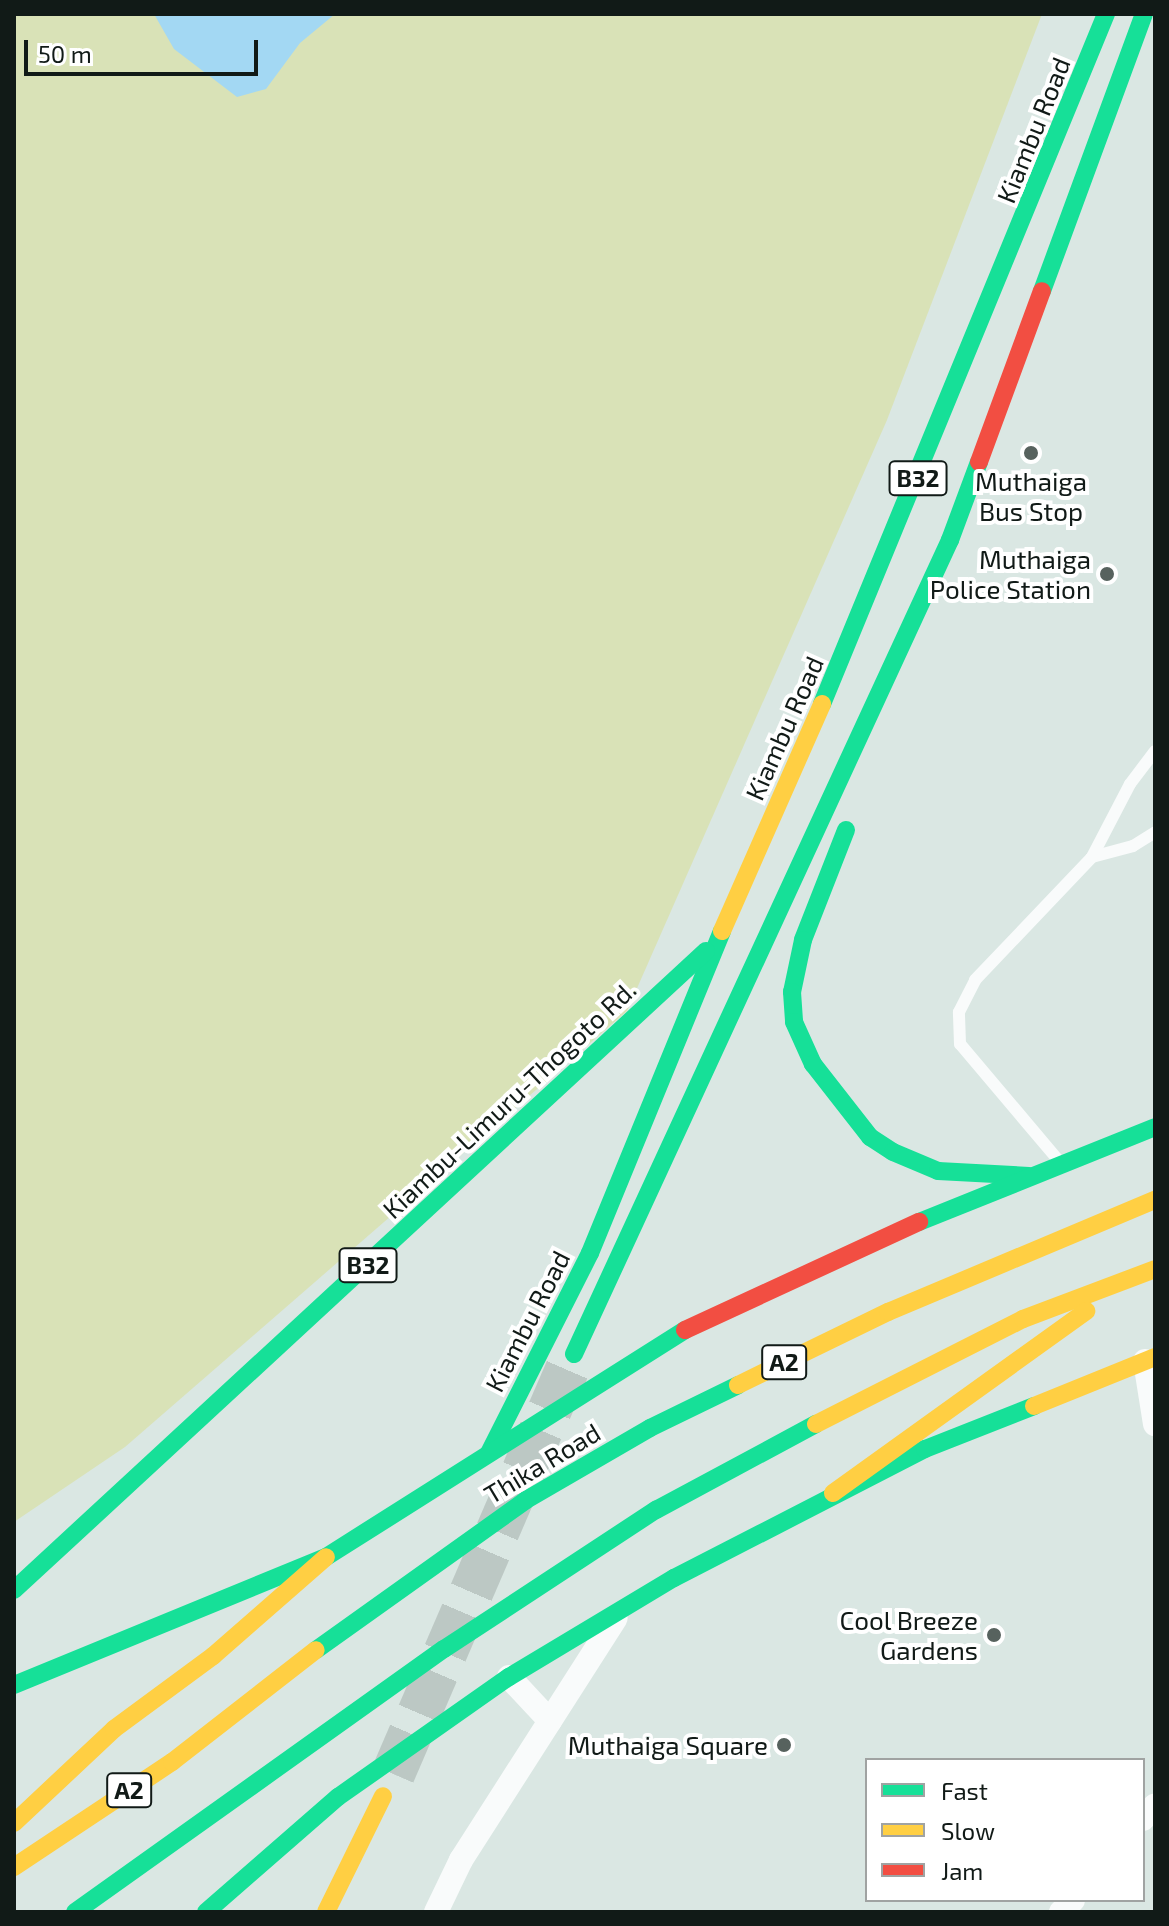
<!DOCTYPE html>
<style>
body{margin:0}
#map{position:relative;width:1169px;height:1926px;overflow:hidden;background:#dae7e3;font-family:"Exo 2",sans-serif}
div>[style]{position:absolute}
.green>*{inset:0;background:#d9e2b7}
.water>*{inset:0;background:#a3d8f3}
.highway-tunnel>*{height:44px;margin-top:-22px;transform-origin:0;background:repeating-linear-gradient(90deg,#bcc8c4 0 44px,transparent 0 66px)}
.lane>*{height:12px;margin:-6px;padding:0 6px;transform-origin:6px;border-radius:6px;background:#f9fbfb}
.street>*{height:24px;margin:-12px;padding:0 12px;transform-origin:12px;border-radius:12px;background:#f9fbfb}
.fast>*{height:18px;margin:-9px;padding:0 9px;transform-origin:9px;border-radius:9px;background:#16e098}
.slow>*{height:18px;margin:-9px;padding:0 9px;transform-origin:9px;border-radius:9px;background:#ffcf43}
.jam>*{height:18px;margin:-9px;padding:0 9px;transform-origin:9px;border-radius:9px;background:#f24e42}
.dots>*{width:22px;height:22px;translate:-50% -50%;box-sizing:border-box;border:4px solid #fff;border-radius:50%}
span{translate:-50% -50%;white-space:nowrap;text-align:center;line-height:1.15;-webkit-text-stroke:8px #fff;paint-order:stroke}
.shield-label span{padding:2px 6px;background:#fff;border:2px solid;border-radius:6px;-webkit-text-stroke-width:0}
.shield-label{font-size:24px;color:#111a17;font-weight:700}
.street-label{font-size:26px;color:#111a17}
.poi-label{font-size:26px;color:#111a17}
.right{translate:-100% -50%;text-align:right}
.frame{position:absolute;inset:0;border:16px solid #111a17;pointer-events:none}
.legend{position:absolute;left:865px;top:1758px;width:280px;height:144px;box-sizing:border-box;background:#fff;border:2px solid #a0a3a2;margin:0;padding:10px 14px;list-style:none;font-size:24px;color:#111a17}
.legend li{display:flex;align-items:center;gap:16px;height:40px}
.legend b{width:40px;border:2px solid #a0a3a2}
.scale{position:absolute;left:24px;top:40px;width:234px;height:36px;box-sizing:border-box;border:4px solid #111a17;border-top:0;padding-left:10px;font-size:24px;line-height:28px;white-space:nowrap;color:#111a17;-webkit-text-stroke:6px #fff;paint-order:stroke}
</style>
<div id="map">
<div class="green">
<i style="clip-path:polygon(14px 14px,1042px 14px,887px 420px,627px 1011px,125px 1447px,14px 1522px)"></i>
</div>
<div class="water">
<i style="clip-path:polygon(154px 14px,335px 14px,300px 43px,266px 89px,237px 97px,174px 49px)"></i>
</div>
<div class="highway-tunnel">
<i style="left:393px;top:1774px;width:457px;rotate:-66.7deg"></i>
</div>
<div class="lane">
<i style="left:1092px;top:857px;width:42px;rotate:-15deg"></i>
<i style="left:1133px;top:846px;width:26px;rotate:-32deg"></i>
<i style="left:1059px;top:1161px;width:153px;rotate:-130.2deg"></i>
<i style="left:960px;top:1044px;width:32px;rotate:-92deg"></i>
<i style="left:959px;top:1012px;width:36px;rotate:-63deg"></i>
<i style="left:975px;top:980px;width:170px;rotate:-46.4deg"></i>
<i style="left:1092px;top:857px;width:82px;rotate:-62.5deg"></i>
<i style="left:1130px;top:784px;width:41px;rotate:-52.9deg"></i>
</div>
<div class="street">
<i style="left:1145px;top:1361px;width:64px;rotate:81deg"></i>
<i style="left:509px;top:1677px;width:60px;rotate:47deg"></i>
<i style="left:1143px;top:1819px;width:18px;rotate:-49deg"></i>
<i style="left:436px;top:1912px;width:58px;rotate:-64.3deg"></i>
<i style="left:461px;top:1860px;width:287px;rotate:-57.4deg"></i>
<i style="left:1061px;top:1912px;width:17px;rotate:-45deg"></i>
</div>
<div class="fast">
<i style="left:1042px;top:291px;width:295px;rotate:-69.8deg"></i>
<i style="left:822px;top:704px;width:746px;rotate:-67.63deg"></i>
<i style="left:846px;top:830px;width:118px;rotate:111.4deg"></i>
<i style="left:803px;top:940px;width:53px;rotate:101.9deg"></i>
<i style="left:792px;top:992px;width:30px;rotate:86deg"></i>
<i style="left:794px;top:1022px;width:46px;rotate:65.7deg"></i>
<i style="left:813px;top:1064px;width:93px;rotate:52deg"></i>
<i style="left:870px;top:1137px;width:27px;rotate:33deg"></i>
<i style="left:893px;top:1152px;width:49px;rotate:22.9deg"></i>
<i style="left:938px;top:1171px;width:91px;rotate:3.1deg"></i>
<i style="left:919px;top:1222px;width:254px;rotate:-21.9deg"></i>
<i style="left:574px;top:1354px;width:897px;rotate:-65.21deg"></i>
<i style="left:950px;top:540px;width:83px;rotate:-69.6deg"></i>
<i style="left:489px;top:1453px;width:224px;rotate:-63.2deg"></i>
<i style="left:590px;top:1253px;width:348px;rotate:-67.7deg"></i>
<i style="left:14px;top:1590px;width:942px;rotate:-42.72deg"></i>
<i style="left:316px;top:1650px;width:258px;rotate:-35.5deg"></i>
<i style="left:526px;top:1500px;width:143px;rotate:-30.1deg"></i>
<i style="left:650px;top:1428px;width:98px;rotate:-26deg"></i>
<i style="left:14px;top:1685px;width:337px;rotate:-22.3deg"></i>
<i style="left:326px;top:1557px;width:425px;rotate:-32.3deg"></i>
<i style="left:75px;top:1912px;width:453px;rotate:-35.5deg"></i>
<i style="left:444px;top:1649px;width:254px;rotate:-33.3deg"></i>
<i style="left:656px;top:1510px;width:182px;rotate:-28.3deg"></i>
<i style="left:206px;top:1912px;width:175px;rotate:-41.1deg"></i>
<i style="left:338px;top:1797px;width:209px;rotate:-35.1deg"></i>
<i style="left:509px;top:1677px;width:192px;rotate:-31deg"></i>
<i style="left:674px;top:1578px;width:282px;rotate:-27.2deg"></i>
<i style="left:925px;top:1449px;width:117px;rotate:-21.5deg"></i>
</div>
<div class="slow">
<i style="left:722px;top:931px;width:248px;rotate:-66.2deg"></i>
<i style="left:738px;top:1385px;width:167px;rotate:-26deg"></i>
<i style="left:888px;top:1312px;width:290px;rotate:-22.8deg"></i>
<i style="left:1034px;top:1406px;width:131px;rotate:-22deg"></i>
<i style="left:816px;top:1424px;width:232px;rotate:-26.9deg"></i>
<i style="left:1023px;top:1319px;width:141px;rotate:-20.7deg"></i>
<i style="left:833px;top:1493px;width:312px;rotate:-35.7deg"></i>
<i style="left:14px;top:1823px;width:137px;rotate:-43.2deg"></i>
<i style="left:114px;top:1729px;width:123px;rotate:-36.4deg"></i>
<i style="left:213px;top:1656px;width:150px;rotate:-41.2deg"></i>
<i style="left:14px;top:1867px;width:190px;rotate:-33.6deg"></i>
<i style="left:172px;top:1762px;width:182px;rotate:-37.9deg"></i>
<i style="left:326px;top:1912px;width:129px;rotate:-63.8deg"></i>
</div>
<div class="jam">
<i style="left:979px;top:462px;width:182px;rotate:-69.8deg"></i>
<i style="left:685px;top:1330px;width:258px;rotate:-24.8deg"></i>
</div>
<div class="dots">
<i style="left:1031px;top:453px;background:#57625e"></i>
<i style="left:1107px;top:574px;background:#57625e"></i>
<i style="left:994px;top:1635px;background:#57625e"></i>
<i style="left:784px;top:1745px;background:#57625e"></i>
</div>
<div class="shield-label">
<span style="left:918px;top:478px">B32</span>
<span style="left:368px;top:1265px">B32</span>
<span style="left:784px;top:1362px">A2</span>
<span style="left:129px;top:1790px">A2</span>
</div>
<div class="street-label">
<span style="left:1033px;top:130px;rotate:-68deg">Kiambu Road</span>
<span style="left:784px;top:728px;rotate:-66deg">Kiambu Road</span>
<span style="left:509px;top:1099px;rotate:-43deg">Kiambu-Limuru-Thogoto Rd.</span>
<span style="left:527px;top:1321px;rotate:-63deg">Kiambu Road</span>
<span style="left:542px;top:1463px;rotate:-31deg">Thika Road</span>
</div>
<div class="poi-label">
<span style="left:1031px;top:496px">Muthaiga<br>Bus Stop</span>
<span class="right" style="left:1091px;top:574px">Muthaiga<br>Police Station</span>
<span class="right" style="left:978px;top:1635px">Cool Breeze<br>Gardens</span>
<span class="right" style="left:768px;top:1745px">Muthaiga Square</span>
</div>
<div class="frame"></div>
<ul class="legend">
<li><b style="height:10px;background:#16e098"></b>Fast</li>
<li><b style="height:10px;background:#ffcf43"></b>Slow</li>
<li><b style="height:10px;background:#f24e42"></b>Jam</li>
</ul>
<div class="scale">50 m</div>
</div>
